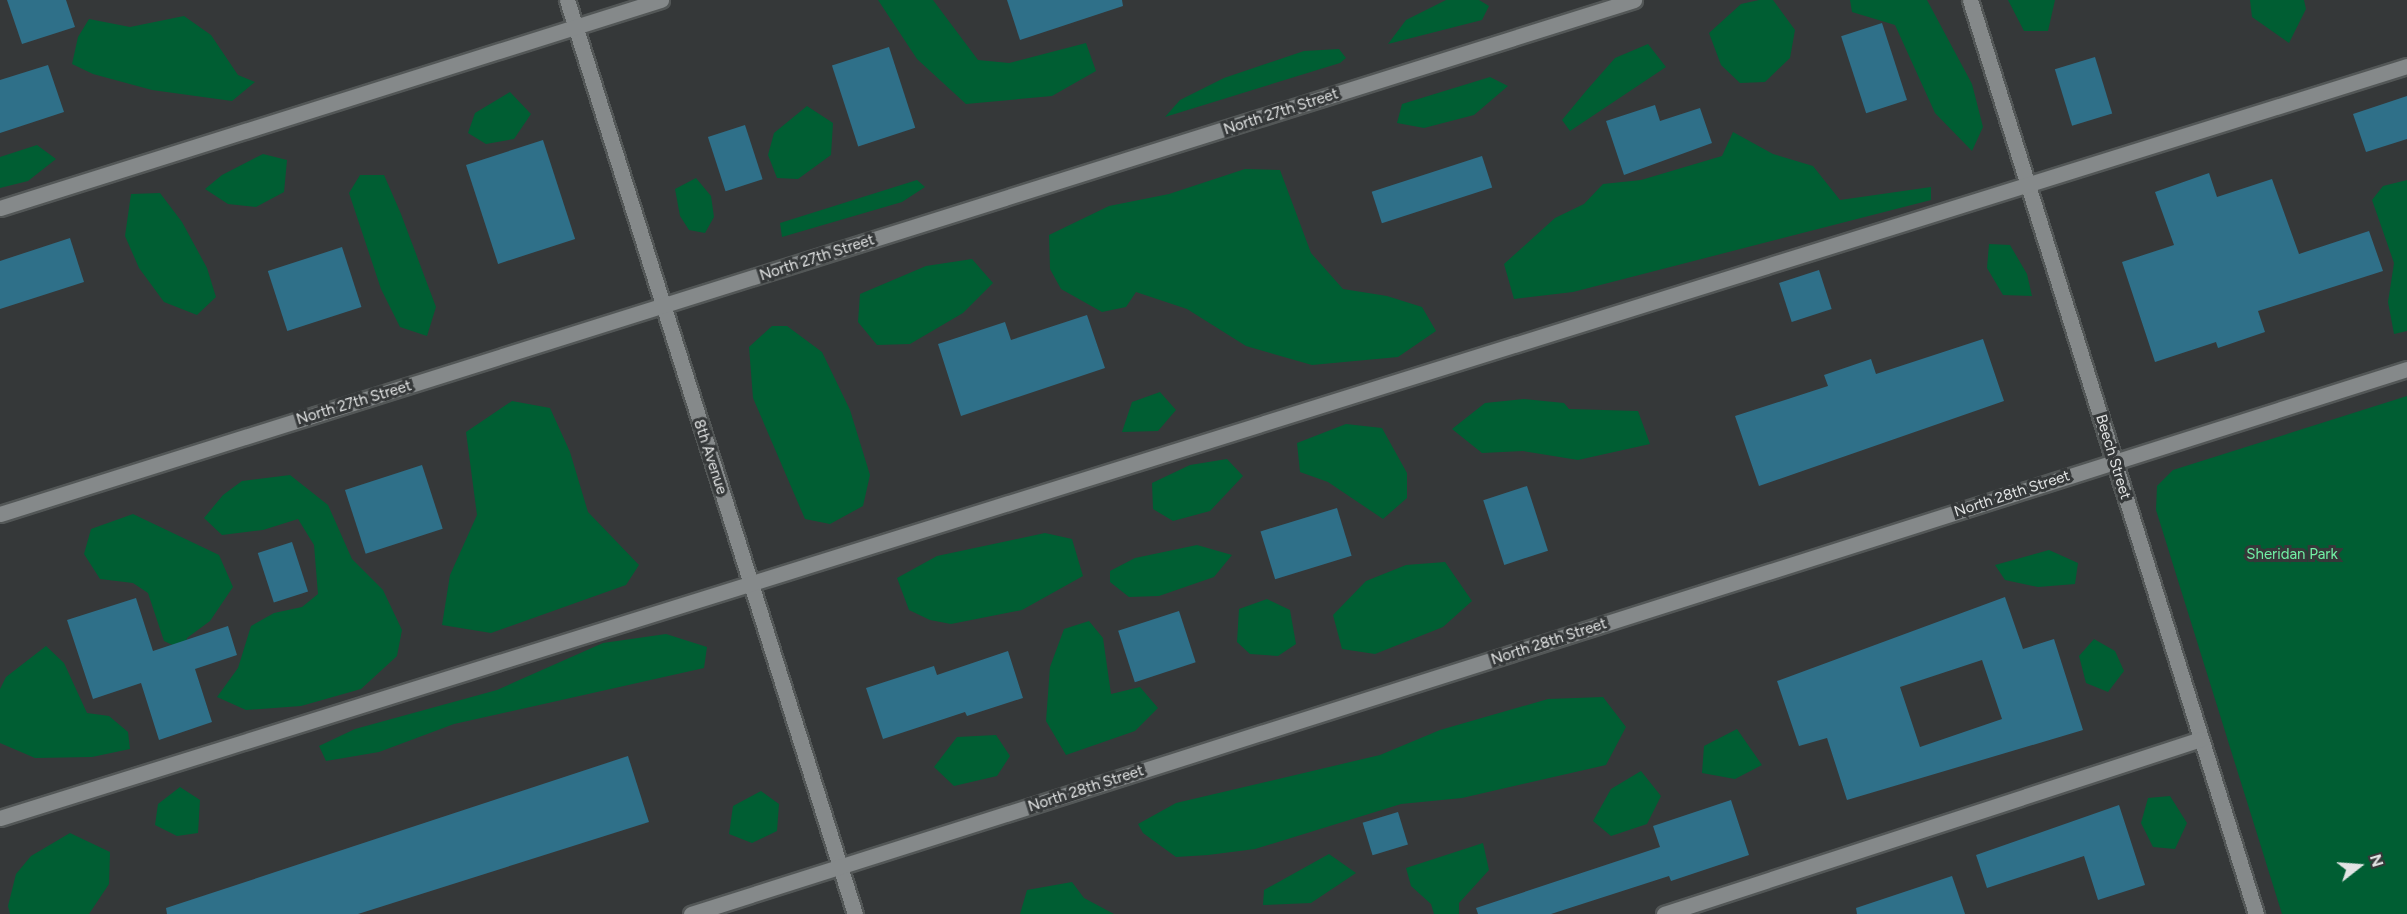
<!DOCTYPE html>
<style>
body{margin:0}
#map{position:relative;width:2407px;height:914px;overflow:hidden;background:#353839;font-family:Figtree,sans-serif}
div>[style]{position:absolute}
.green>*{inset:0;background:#005e33}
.building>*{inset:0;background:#2f7089;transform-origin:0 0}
.roads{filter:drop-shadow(2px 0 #535757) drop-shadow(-2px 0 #535757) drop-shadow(0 2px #535757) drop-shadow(0 -2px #535757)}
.minor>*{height:15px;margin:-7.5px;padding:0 7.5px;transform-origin:7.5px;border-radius:7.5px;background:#85898a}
span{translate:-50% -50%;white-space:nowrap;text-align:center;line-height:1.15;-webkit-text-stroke:6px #353839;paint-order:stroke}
.street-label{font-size:15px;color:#e2e4e4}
.park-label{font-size:15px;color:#71f1a5}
.north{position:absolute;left:2329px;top:836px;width:60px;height:60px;-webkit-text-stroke:4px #353839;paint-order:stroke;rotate:73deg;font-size:16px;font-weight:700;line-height:24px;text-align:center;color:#e2e4e4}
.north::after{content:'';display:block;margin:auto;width:21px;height:27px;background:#e2e4e4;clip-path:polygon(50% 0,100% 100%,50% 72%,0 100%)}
</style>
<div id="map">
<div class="green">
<i style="clip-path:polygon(878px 0,933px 0,978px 60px,1009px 63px,1086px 43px,1096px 71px,1052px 96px,966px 104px,917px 59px)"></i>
<i style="clip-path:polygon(1446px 0,1479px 0,1489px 6px,1482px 20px,1388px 44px,1406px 20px)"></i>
<i style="clip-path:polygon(1759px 0,1773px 0,1795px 30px,1790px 58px,1765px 82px,1740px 83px,1721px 65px,1709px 33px,1741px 4px)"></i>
<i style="clip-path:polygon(1850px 0,1927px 0,1972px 84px,1983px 127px,1972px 151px,1935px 113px,1895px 25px,1852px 12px)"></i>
<i style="clip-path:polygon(2008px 0,2055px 0,2048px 31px,2024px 31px)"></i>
<i style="clip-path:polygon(2250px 0,2304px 0,2306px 9px,2289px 43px,2252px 17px)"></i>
<i style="clip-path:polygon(184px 16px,211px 35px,238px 75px,255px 82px,232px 101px,152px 90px,93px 74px,72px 64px,78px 37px,89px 19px,130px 27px)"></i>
<i style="clip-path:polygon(1648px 44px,1666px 67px,1570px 131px,1562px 120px,1586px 91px,1615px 58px)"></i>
<i style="clip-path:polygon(1339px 49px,1346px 58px,1340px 63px,1165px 117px,1180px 100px,1224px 78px,1304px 51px)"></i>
<i style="clip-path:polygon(1490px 77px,1508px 86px,1474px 115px,1424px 128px,1397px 123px,1402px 104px)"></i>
<i style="clip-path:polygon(510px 92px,531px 114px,514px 139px,486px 144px,468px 133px,475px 113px)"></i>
<i style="clip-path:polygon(807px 106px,833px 123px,831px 155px,798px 179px,777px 178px,768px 155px,774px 133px)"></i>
<i style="clip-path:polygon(1733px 132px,1773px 154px,1813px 166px,1840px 200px,1931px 187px,1931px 200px,1573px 292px,1514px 299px,1504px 264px,1555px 218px,1584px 204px,1603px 184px,1641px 180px,1722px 156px)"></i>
<i style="clip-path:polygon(37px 145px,56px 159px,28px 181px,0 188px,0 157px)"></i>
<i style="clip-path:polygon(263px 154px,287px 160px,284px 192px,256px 207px,228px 204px,205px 189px,222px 175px)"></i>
<i style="clip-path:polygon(1245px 169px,1280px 170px,1311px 253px,1343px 289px,1387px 296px,1422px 307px,1436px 331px,1398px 357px,1312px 365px,1246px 346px,1187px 309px,1136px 292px,1126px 307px,1102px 312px,1061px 289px,1050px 269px,1049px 235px,1109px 206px,1169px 194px)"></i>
<i style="clip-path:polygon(360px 175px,384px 175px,401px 214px,436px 307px,427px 336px,400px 327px,381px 289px,349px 193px)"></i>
<i style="clip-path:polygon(696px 178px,711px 196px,714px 217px,705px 233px,689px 230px,680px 216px,675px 189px)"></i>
<i style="clip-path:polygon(917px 180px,925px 187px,902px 202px,782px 237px,780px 223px)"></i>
<i style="clip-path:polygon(2407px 180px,2407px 331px,2394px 334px,2388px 302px,2394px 263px,2372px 200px,2383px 186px)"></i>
<i style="clip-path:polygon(160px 193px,182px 222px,207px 268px,216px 297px,197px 315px,164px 302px,139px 268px,125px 236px,131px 194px)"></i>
<i style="clip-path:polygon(1989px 244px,2010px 245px,2027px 274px,2032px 296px,2003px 295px,1987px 268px)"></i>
<i style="clip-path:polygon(972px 259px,993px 283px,963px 313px,910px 344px,877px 345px,858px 322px,860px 294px,926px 266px)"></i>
<i style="clip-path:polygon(772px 326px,787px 326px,822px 352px,850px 410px,870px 475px,863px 506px,830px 524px,805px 519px,753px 398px,749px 347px)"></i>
<i style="clip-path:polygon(1160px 392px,1176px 410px,1158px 431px,1122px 432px,1132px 402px)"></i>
<i style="clip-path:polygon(2407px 396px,2407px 914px,2282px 914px,2156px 510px,2157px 486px,2173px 470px)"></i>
<i style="clip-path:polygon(1524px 399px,1564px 403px,1569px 409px,1638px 411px,1650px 444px,1578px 460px,1523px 451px,1482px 453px,1452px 429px,1485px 403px)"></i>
<i style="clip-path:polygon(512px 401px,550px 408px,570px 452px,588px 512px,639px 565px,626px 585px,491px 633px,442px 625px,450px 575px,477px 515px,466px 432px)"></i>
<i style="clip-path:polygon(1346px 424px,1382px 428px,1407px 473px,1407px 498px,1383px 519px,1328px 482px,1300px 472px,1297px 443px)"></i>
<i style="clip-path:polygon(1227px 459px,1243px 476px,1210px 511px,1173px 521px,1153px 509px,1152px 483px,1190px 465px)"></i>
<i style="clip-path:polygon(290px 475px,328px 505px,352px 559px,383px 590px,402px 630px,397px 656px,361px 689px,301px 706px,246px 710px,217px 697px,238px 668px,251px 626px,274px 613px,302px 607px,318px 594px,314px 545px,298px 519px,263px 530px,222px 535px,204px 518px,223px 495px,242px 481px)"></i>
<i style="clip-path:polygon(133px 514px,219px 555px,233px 587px,210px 621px,187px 638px,185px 651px,164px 641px,148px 593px,133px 583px,100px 579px,84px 554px,91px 529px)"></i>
<i style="clip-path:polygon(1045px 533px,1072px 539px,1083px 576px,1022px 610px,951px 624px,930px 620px,909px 610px,897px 578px,937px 556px)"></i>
<i style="clip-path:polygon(1197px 545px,1232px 555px,1214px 577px,1159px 596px,1129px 597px,1110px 582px,1110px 571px,1135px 558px)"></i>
<i style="clip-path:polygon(2049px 550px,2078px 563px,2075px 584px,2038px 587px,2005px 580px,1995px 565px)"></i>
<i style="clip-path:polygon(1445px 562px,1472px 601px,1443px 627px,1375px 654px,1342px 649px,1333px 615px,1366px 581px,1406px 565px)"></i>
<i style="clip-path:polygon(1267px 599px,1290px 610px,1296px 644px,1278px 656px,1250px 654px,1237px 642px,1239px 609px)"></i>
<i style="clip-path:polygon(1089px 621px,1103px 638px,1111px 694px,1140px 687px,1158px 708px,1135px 731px,1066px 755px,1046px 721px,1050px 667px,1064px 629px)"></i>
<i style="clip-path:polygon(666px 634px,707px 647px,704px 668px,454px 724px,379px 752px,326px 761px,319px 746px,355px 729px,497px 690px,603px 643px)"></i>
<i style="clip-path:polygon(2094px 639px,2115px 651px,2124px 671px,2108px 692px,2086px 683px,2079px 656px)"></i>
<i style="clip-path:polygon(46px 646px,64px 663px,87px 713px,109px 716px,128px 732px,130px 749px,92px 757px,35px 758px,0 743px,0 689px,6px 677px)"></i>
<i style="clip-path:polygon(1603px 697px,1626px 727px,1606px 765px,1462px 798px,1401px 804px,1255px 849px,1208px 855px,1176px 857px,1143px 833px,1138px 824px,1176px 803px,1380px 755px,1440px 730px,1548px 699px)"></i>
<i style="clip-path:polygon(1737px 729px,1762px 765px,1735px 779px,1702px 773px,1704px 746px)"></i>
<i style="clip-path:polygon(996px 735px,1010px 756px,997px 776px,954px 786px,934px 767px,957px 737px)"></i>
<i style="clip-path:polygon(1641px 771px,1661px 796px,1647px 824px,1611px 836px,1593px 821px,1611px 789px)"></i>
<i style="clip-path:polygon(180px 787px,200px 800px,198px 833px,177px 836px,155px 825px,158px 804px)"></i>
<i style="clip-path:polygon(761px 791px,779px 804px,777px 831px,752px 843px,729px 834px,733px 806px)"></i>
<i style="clip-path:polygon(2170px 796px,2187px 823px,2175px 849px,2153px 847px,2141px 823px,2148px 798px)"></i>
<i style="clip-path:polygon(70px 833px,110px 852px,109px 884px,89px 914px,10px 914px,8px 906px,16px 874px,31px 856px)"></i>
<i style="clip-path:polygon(1483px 843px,1489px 870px,1459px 903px,1459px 914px,1434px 914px,1431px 904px,1411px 886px,1406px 868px)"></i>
<i style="clip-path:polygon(1329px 854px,1356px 873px,1311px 903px,1263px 905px,1264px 890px)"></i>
<i style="clip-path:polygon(1072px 882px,1084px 898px,1114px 914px,1020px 914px,1027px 890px)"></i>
</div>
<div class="building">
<i style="clip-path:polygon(7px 0,66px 0,75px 27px,22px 44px)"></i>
<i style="clip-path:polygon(1007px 0,1122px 0,1123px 6px,1020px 40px)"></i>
<i style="left:1882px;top:23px;width:81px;height:43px;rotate:72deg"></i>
<i style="left:889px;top:47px;width:85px;height:60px;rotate:72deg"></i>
<i style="left:2095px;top:57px;width:59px;height:42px;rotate:73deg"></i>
<i style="clip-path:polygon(48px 65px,64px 112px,0 133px,0 80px)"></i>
<i style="clip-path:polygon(2407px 96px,2407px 139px,2366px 152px,2353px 114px)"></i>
<i style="clip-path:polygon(1655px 105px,1660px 121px,1700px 108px,1712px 143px,1624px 175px,1606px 121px)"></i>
<i style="left:745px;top:125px;width:57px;height:39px;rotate:72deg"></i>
<i style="left:543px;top:140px;width:104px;height:81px;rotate:72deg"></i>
<i style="left:1482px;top:156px;width:33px;height:116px;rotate:72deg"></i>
<i style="clip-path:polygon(2209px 173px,2217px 197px,2272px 179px,2299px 254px,2369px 231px,2383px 271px,2258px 311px,2265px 332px,2218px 348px,2216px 342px,2155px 362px,2122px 262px,2174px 245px,2155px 192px)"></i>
<i style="clip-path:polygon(70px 238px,84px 282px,0 309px,0 261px)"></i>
<i style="left:342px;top:247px;width:63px;height:78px;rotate:72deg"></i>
<i style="left:1819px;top:270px;width:41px;height:42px;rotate:72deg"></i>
<i style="clip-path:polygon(1087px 315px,1105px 368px,961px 416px,938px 344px,1005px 322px,1011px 340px)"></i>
<i style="clip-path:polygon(1983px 339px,2004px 401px,1759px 486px,1735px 416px,1828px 386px,1824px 375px,1871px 359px,1876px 374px)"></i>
<i style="left:422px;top:465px;width:67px;height:81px;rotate:72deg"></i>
<i style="left:1527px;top:486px;width:68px;height:46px;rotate:72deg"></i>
<i style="left:1337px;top:508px;width:50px;height:80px;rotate:73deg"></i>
<i style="left:292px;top:542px;width:52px;height:36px;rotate:72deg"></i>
<i style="clip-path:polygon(evenodd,2005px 597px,2023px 649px,2054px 639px,2083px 730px,1847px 800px,1827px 738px,1799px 746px,1777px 681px,2005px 597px,1982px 660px,2002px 719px,1920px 747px,1900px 687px,1982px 660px)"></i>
<i style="clip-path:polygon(136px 598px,153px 651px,228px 626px,237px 655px,195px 669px,212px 722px,159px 740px,141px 683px,93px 699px,67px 620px)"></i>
<i style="left:1179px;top:611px;width:54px;height:64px;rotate:72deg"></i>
<i style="clip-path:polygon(1008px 651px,1023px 698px,967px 716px,965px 712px,883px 739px,866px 688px,934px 666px,937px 675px)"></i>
<i style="clip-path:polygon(628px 756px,649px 822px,358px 914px,167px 914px,166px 908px)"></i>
<i style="clip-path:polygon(1731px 800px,1749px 855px,1671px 881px,1669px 876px,1551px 914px,1478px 914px,1476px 908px,1660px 847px,1653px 826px)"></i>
<i style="clip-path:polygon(2119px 805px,2145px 885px,2098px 900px,2084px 856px,1987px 888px,1976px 855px)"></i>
<i style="left:1398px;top:812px;width:34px;height:37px;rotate:73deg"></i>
<i style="clip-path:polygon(1952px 876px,1965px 914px,1857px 914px,1856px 908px)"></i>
</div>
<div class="roads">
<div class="minor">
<i style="left:567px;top:0;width:958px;rotate:72.51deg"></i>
<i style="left:1970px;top:0;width:958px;rotate:72.62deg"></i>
<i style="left:0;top:208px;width:693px;rotate:-17.47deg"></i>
<i style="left:0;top:514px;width:1713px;rotate:-17.46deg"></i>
<i style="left:0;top:818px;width:2522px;rotate:-17.35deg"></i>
<i style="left:691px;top:914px;width:1800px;rotate:-17.62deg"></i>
<i style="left:1664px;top:914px;width:565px;rotate:-18.05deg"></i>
</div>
</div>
<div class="street-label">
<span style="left:1281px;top:112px;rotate:-18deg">North 27th Street</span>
<span style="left:817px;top:258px;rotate:-18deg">North 27th Street</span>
<span style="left:354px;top:403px;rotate:-17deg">North 27th Street</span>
<span style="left:710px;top:457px;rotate:72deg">8th Avenue</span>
<span style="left:2113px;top:457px;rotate:73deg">Beech Street</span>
<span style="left:2012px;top:494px;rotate:-18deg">North 28th Street</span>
<span style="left:1549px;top:642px;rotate:-18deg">North 28th Street</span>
<span style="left:1086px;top:789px;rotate:-18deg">North 28th Street</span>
</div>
<div class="park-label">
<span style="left:2292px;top:555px">Sheridan Park</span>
</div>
<div class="north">N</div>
</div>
